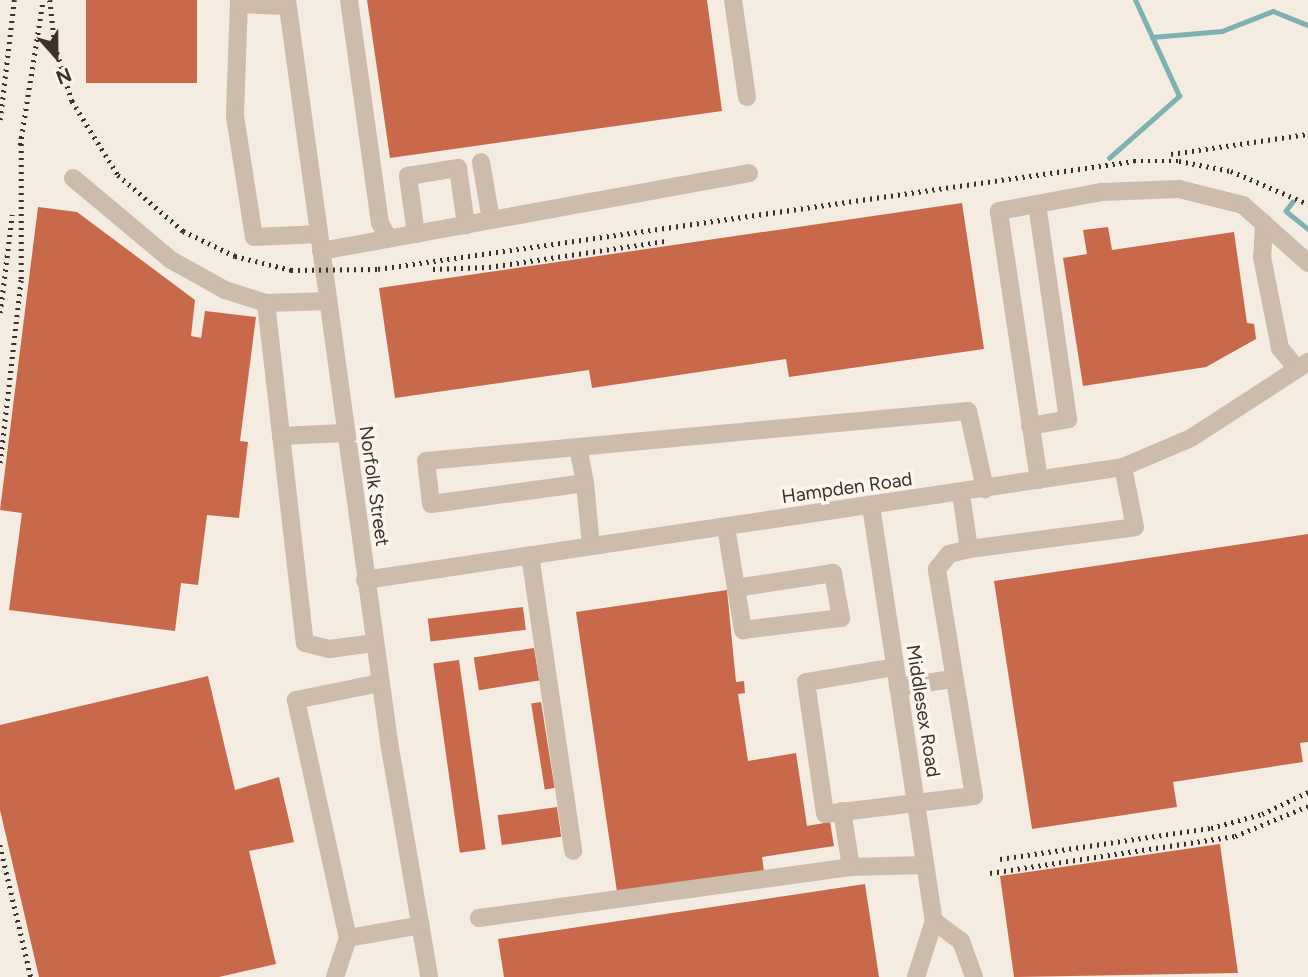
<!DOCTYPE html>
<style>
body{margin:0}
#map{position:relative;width:1308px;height:977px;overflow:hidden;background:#f4ebe1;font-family:Figtree,sans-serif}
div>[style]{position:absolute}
.stream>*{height:4.5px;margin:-2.25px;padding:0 2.25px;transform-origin:2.25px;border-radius:2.25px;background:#7fb0b2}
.building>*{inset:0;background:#c8694b;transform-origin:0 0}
.minor>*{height:18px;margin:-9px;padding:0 9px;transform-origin:9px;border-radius:9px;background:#cdbbac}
.rail>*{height:4.5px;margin-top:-2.25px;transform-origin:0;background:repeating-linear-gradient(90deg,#3b302b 0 2px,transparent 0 7px)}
span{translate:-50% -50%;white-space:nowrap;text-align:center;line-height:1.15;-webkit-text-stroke:7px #fbf5ee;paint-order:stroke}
.street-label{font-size:19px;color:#3b302b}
.north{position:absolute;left:21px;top:21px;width:70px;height:70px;-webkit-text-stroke:5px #fbf5ee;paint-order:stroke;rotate:159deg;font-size:19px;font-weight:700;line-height:28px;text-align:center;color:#3b302b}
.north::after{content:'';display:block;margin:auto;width:24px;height:32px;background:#3b302b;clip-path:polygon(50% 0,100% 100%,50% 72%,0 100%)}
</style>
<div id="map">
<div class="stream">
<i style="left:1152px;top:37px;width:70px;rotate:-4.9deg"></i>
<i style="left:1222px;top:31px;width:55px;rotate:-21.4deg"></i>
<i style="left:1273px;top:11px;width:38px;rotate:22deg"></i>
<i style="left:1109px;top:158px;width:94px;rotate:-41.5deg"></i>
<i style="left:1179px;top:96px;width:106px;rotate:-114.6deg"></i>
<i style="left:1293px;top:202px;width:11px;rotate:128deg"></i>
<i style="left:1286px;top:211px;width:28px;rotate:39deg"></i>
</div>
<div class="building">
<i style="left:86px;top:0;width:111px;height:83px"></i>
<i style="clip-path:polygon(367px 0,707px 0,722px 111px,390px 158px)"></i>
<i style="clip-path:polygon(962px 203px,984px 349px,789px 377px,786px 359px,592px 388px,589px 370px,395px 398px,379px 288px)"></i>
<i style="clip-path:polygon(38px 207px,77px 212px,195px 300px,191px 336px,201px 338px,205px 311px,256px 317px,240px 441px,248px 442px,239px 518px,207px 515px,198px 585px,181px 583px,175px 631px,9px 610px,22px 513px,0 510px)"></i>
<i style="clip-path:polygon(1108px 227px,1112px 250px,1234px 232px,1247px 323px,1254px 324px,1256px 339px,1206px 367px,1083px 386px,1063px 258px,1087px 254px,1083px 230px)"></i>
<i style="clip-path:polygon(1308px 534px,1308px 742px,1300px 743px,1303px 762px,1173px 782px,1177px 807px,1032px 829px,994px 581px)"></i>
<i style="clip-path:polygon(727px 590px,736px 682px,744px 681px,745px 693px,738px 694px,748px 761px,796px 753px,807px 826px,830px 822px,834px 846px,762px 857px,764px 871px,617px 892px,576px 612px)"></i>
<i style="left:523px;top:607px;width:23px;height:96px;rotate:83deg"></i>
<i style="left:534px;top:648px;width:33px;height:61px;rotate:81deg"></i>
<i style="left:459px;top:660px;width:191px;height:26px;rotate:82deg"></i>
<i style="clip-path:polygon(208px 676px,235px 790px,279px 777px,294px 842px,249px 851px,276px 964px,219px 977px,39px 977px,0 810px,0 725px)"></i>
<i style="left:541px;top:702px;width:87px;height:10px;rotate:81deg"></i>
<i style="left:557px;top:807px;width:30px;height:60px;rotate:82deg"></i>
<i style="clip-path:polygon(1220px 844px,1238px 973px,1014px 977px,1000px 876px)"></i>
<i style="clip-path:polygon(865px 884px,879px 977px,504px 977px,498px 939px)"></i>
</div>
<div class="minor">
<i style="left:239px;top:0;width:116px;rotate:92deg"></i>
<i style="left:235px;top:116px;width:122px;rotate:81.1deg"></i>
<i style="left:254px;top:237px;width:65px;rotate:-2.6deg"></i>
<i style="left:287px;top:0;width:749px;rotate:82.17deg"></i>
<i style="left:389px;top:742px;width:238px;rotate:80.3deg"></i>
<i style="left:349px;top:0;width:225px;rotate:82.1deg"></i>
<i style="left:380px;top:223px;width:18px;rotate:61deg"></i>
<i style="left:733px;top:0;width:98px;rotate:81.8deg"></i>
<i style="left:239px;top:4px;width:48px;rotate:2.4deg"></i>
<i style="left:481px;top:162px;width:59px;rotate:80.2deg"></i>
<i style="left:73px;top:178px;width:128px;rotate:39.9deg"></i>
<i style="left:171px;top:260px;width:62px;rotate:29.1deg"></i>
<i style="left:225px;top:290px;width:43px;rotate:17.6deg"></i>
<i style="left:1264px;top:223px;width:34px;rotate:93deg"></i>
<i style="left:1262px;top:257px;width:93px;rotate:78.8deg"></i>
<i style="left:1280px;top:348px;width:27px;rotate:51deg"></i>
<i style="left:416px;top:234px;width:59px;rotate:-97.9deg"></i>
<i style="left:408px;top:176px;width:51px;rotate:-9.1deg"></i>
<i style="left:458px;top:168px;width:58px;rotate:82deg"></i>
<i style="left:321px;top:251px;width:435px;rotate:-10.3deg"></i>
<i style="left:328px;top:301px;width:62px;rotate:178.2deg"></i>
<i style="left:266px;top:303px;width:342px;rotate:83.5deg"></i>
<i style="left:305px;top:643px;width:25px;rotate:14deg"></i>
<i style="left:329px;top:649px;width:45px;rotate:-7.6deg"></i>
<i style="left:1030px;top:426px;width:39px;rotate:-10deg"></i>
<i style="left:1068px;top:419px;width:217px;rotate:-98.2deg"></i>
<i style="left:281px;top:436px;width:64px;rotate:-2.7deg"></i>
<i style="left:578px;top:447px;width:37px;rotate:79deg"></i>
<i style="left:1039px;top:480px;width:272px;rotate:-98.5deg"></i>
<i style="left:999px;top:211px;width:105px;rotate:-10.5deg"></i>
<i style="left:1102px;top:192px;width:77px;rotate:-2.2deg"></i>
<i style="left:1179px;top:189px;width:66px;rotate:14deg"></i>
<i style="left:1243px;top:205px;width:87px;rotate:41.7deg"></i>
<i style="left:961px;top:493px;width:57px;rotate:81.9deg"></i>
<i style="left:871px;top:506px;width:420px;rotate:81.4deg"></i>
<i style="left:726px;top:527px;width:62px;rotate:80.7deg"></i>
<i style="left:736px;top:588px;width:43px;rotate:80.5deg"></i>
<i style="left:743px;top:630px;width:99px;rotate:-7deg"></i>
<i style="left:841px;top:618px;width:46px;rotate:-100.1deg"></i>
<i style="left:833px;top:573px;width:98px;rotate:171.2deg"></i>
<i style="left:591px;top:546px;width:63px;rotate:-95.4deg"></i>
<i style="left:585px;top:483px;width:155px;rotate:172.2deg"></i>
<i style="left:431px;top:504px;width:43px;rotate:-96.6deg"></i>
<i style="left:426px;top:461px;width:544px;rotate:-5.27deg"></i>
<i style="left:968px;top:411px;width:80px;rotate:77.7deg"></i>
<i style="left:530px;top:555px;width:299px;rotate:81.7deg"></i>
<i style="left:365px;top:580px;width:766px;rotate:-8.48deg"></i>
<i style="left:1123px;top:467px;width:74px;rotate:-23.1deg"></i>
<i style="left:1191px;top:438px;width:140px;rotate:-33deg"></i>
<i style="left:895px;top:667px;width:90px;rotate:170.4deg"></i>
<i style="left:806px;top:682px;width:133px;rotate:81.8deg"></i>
<i style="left:825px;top:814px;width:150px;rotate:-6.9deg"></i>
<i style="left:974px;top:796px;width:230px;rotate:-99.3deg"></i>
<i style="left:937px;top:569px;width:19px;rotate:-51deg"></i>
<i style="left:949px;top:554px;width:21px;rotate:-14deg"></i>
<i style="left:969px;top:549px;width:167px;rotate:-7.5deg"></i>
<i style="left:1135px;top:527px;width:61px;rotate:-101.3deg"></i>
<i style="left:380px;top:683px;width:86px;rotate:168.6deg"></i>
<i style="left:296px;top:700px;width:244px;rotate:77.7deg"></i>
<i style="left:348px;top:938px;width:74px;rotate:-10.1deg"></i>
<i style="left:898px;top:687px;width:56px;rotate:-8.3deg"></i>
<i style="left:842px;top:811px;width:57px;rotate:80.9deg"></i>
<i style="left:851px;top:867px;width:74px;rotate:-1.5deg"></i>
<i style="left:479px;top:918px;width:375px;rotate:-7.8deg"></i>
<i style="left:934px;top:921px;width:34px;rotate:37deg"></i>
<i style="left:961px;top:941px;width:38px;rotate:70deg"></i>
<i style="left:335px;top:977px;width:41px;rotate:-71.6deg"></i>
<i style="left:916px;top:977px;width:59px;rotate:-72.2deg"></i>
</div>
<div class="rail">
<i style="left:50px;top:0;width:46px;rotate:83.8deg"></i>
<i style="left:55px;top:46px;width:58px;rotate:72.8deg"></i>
<i style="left:72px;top:101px;width:87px;rotate:58.1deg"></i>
<i style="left:118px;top:175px;width:86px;rotate:40.7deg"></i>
<i style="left:183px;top:231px;width:58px;rotate:25.7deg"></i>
<i style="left:235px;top:256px;width:58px;rotate:14deg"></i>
<i style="left:291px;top:270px;width:87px;rotate:-0.7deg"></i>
<i style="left:378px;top:269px;width:764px;rotate:-8.13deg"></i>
<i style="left:1134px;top:161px;width:45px"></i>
<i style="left:1179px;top:161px;width:53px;rotate:10.9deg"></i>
<i style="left:1231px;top:171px;width:84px;rotate:23.2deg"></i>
<i style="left:0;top:120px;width:121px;rotate:-83.3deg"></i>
<i style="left:20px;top:145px;width:147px;rotate:-81deg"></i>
<i style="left:1171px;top:154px;width:138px;rotate:-8.3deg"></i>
<i style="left:433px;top:269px;width:56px;rotate:-2deg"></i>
<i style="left:489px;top:267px;width:179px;rotate:-8.4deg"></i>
<i style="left:0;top:313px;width:99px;rotate:-83deg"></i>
<i style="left:0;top:463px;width:185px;rotate:-83.5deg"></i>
<i style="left:21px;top:279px;width:143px;rotate:-90deg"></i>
<i style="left:0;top:845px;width:136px;rotate:76.8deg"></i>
<i style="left:1000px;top:859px;width:213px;rotate:-8.4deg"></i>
<i style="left:1211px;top:828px;width:53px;rotate:-15.4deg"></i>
<i style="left:1262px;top:814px;width:51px;rotate:-25.6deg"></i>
<i style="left:990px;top:873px;width:248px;rotate:-8.6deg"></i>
<i style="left:1235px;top:836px;width:79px;rotate:-22.3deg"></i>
</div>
<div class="street-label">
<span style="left:374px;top:486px;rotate:82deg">Norfolk Street</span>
<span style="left:847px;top:488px;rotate:-8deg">Hampden Road</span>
<span style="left:923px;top:711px;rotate:81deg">Middlesex Road</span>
</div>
<div class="north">N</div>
</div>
